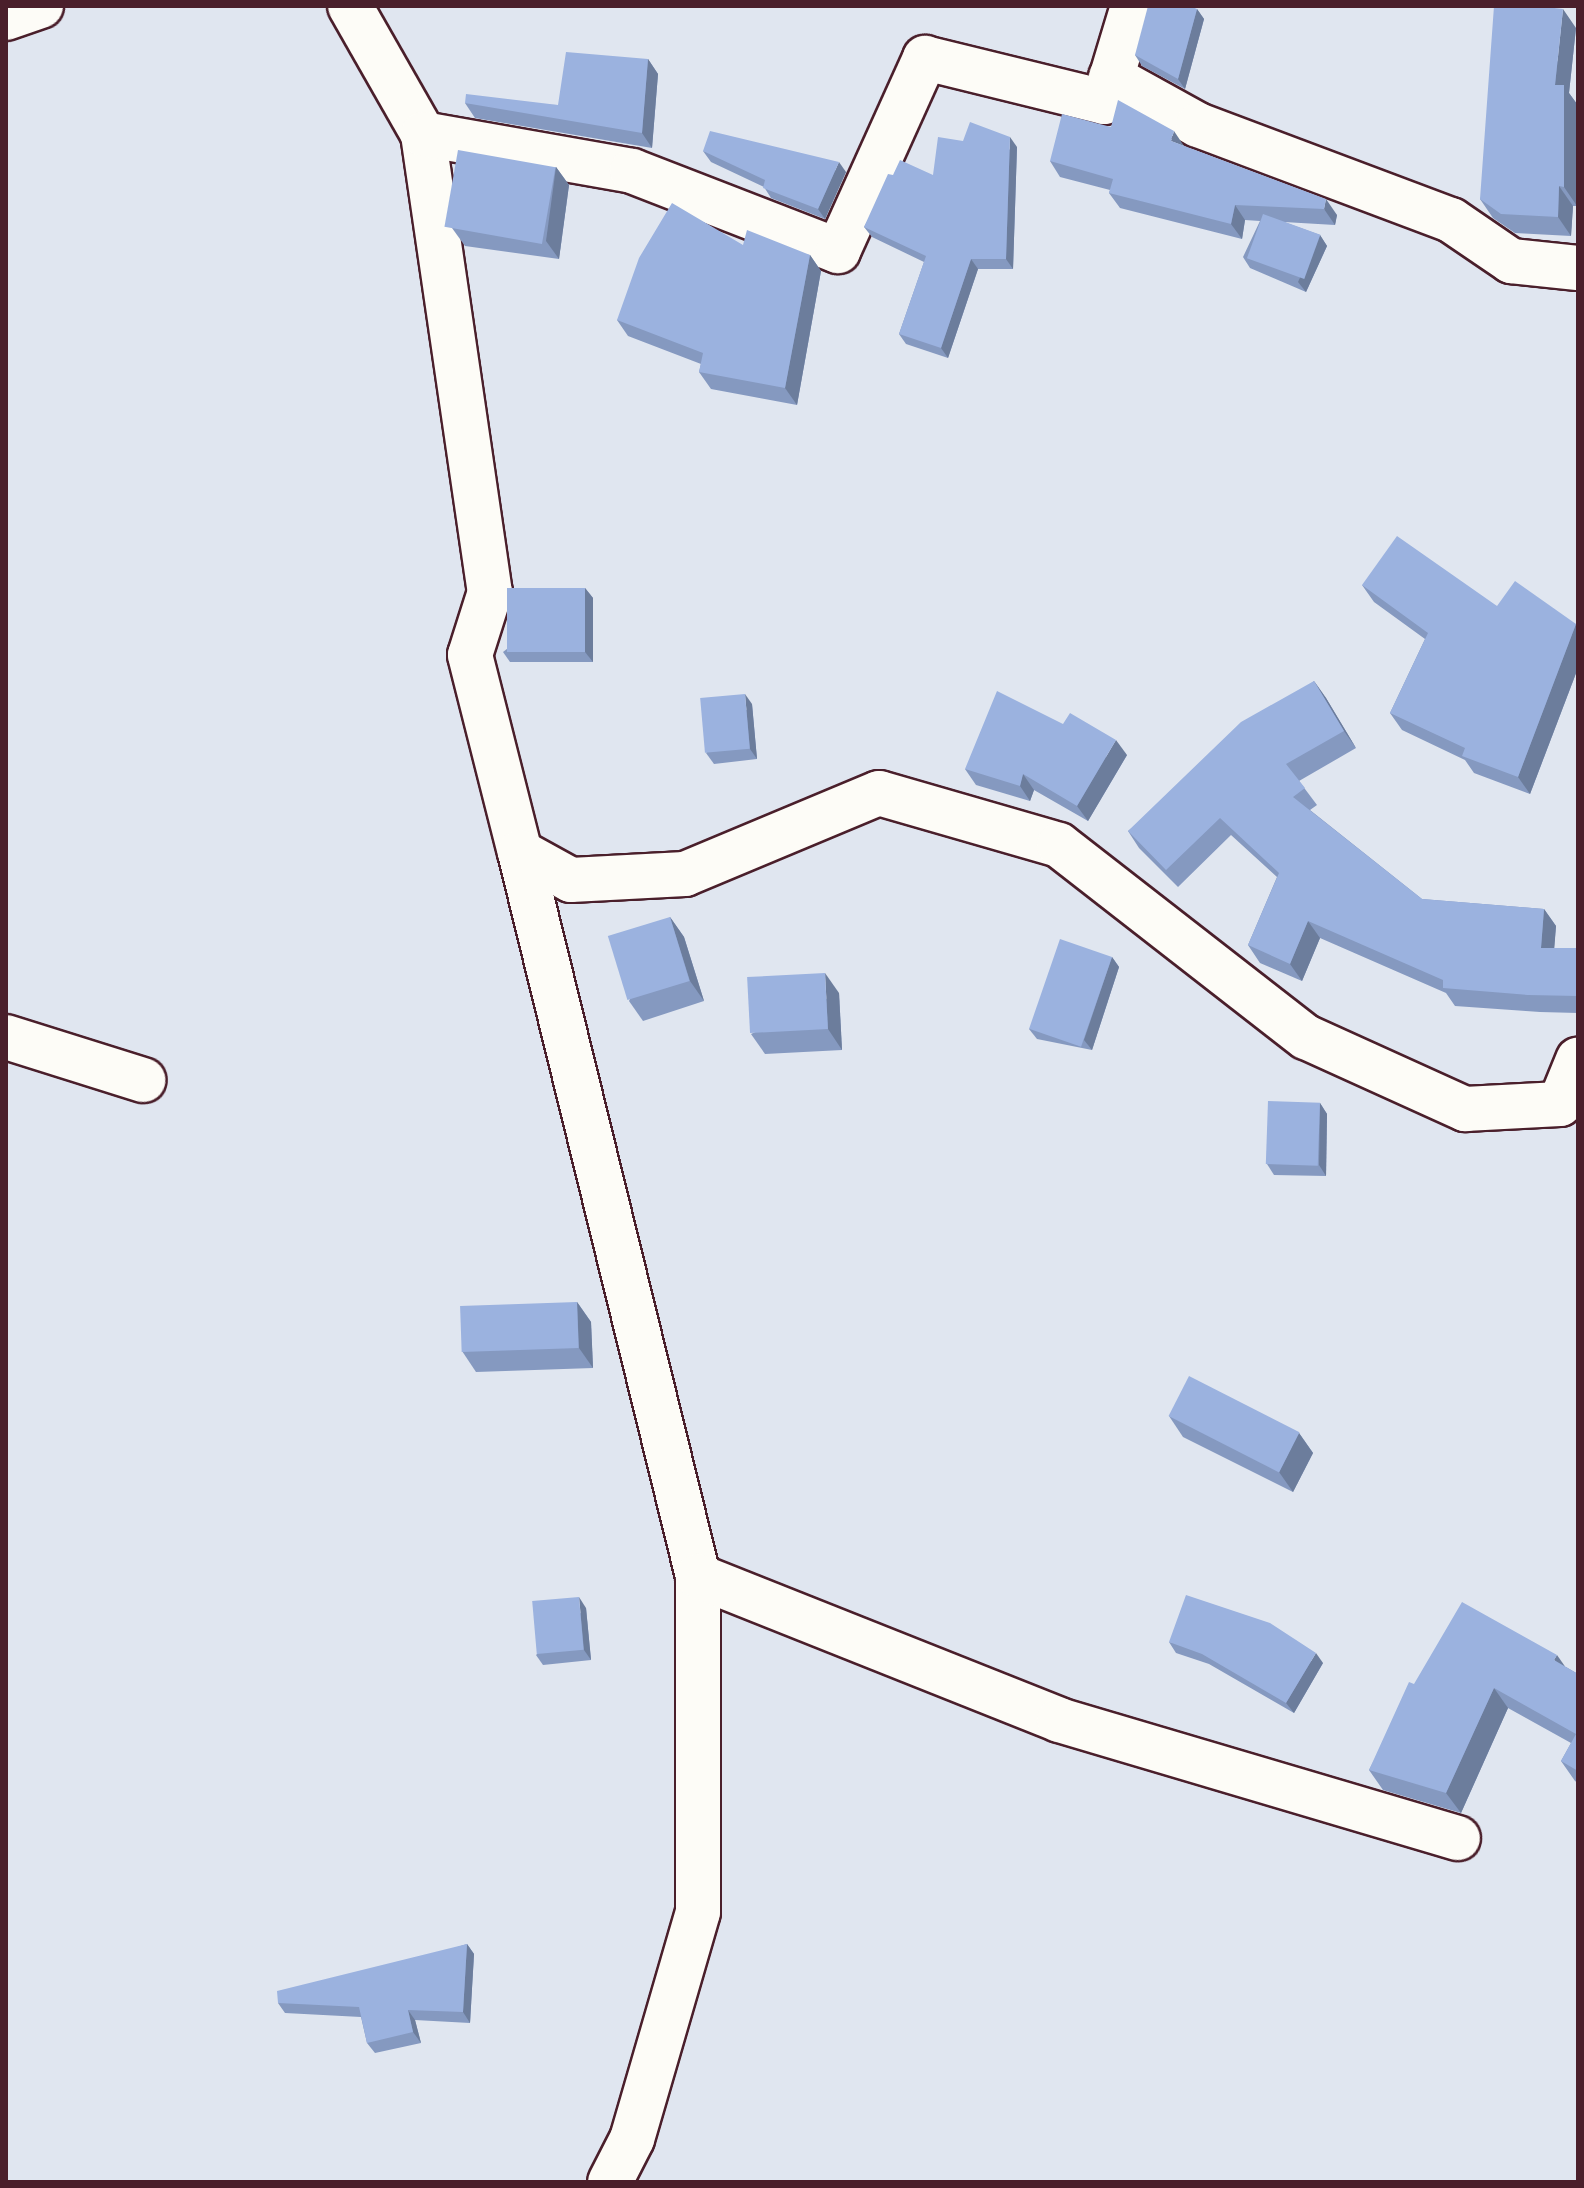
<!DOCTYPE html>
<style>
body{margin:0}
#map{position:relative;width:1584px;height:2188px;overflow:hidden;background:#e0e6f0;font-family:Mali,sans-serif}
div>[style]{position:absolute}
.roads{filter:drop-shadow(2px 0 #4a1f2b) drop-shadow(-2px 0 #4a1f2b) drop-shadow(0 2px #4a1f2b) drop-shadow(0 -2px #4a1f2b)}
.minor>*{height:44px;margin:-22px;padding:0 22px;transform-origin:22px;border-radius:22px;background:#fdfcf7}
.wall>*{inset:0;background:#8599c0}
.shaded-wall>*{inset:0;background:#6c7d9c}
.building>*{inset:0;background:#9bb2df;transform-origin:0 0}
span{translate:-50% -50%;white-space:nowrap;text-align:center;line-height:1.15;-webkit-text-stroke:6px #fdfcf7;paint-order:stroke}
.frame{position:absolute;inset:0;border:8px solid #4a1f2b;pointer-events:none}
</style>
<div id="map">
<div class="roads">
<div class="minor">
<i style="left:350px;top:6px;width:147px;rotate:60.3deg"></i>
<i style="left:423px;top:134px;width:463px;rotate:81.7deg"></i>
<i style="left:490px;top:592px;width:66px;rotate:107.6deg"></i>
<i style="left:470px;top:655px;width:203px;rotate:75.8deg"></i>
<i style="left:520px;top:852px;width:58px;rotate:28.8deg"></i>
<i style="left:571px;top:880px;width:114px;rotate:-3deg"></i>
<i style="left:685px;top:874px;width:210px;rotate:-22.7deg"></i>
<i style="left:879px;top:793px;width:187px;rotate:16.1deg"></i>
<i style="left:1059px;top:845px;width:313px;rotate:37.9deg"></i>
<i style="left:1306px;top:1037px;width:175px;rotate:24.4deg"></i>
<i style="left:1465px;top:1109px;width:95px;rotate:-3deg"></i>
<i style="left:1560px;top:1104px;width:48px;rotate:-67.8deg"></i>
<i style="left:6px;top:18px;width:37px;rotate:-19deg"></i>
<i style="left:1111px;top:77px;width:99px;rotate:28.9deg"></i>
<i style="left:1198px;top:125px;width:270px;rotate:20.6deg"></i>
<i style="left:1451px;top:220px;width:73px;rotate:34.3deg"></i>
<i style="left:1511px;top:261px;width:67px;rotate:6deg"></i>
<i style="left:423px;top:134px;width:212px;rotate:10deg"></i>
<i style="left:632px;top:171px;width:221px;rotate:21.2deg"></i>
<i style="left:838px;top:251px;width:212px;rotate:-65.7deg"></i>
<i style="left:925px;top:58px;width:184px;rotate:13.8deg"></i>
<i style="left:1104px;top:102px;width:100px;rotate:-73.2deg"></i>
<i style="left:520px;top:852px;width:746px;rotate:76.19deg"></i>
<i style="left:698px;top:1576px;width:336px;rotate:90deg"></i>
<i style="left:698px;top:1912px;width:236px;rotate:106.2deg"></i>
<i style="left:632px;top:2139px;width:48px;rotate:117.1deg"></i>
<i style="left:6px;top:1037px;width:144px;rotate:17.4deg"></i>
<i style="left:698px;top:1576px;width:389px;rotate:21.7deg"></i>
<i style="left:1059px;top:1720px;width:416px;rotate:16.5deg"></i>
</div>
</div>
<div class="wall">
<i style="clip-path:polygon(1197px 9px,1204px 19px,1185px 89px,1142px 66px,1135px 55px)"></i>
<i style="clip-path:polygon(1576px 28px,1569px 93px,1577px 104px,1577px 206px,1573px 206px,1571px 236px,1515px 233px,1493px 218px,1480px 199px)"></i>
<i style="clip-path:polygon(648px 59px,658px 74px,652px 148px,475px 118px,465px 103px,558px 105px)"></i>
<i style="clip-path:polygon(1184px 146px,1337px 215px,1335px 225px,1284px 222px,1320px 235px,1327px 246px,1306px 292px,1250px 268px,1243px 257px,1260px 221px,1245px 220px,1242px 239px,1120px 208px,1109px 193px,1110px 190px,1060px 177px,1050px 161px)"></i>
<i style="clip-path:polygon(1017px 147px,1013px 269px,978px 269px,948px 358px,906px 344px,899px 334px,924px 262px,872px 237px,864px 227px,893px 175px,933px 175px)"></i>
<i style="clip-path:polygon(703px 151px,846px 172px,825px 219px,771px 198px,764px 187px,711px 162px)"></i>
<i style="clip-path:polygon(556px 167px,569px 185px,559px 259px,465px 246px,452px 228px)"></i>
<i style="clip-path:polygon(743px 245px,810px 255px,821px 271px,797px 405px,711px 389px,699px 372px,701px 364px,628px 336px,617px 320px)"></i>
<i style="clip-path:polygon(1362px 585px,1497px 606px,1576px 624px,1578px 626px,1578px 668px,1530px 794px,1474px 773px,1465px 760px,1402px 730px,1390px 713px,1425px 639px,1374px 602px)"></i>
<i style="clip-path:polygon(585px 588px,593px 598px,593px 662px,510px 662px,503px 652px)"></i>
<i style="clip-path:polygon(1314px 681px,1326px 698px,1356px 748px,1299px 781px,1317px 805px,1310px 810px,1422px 899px,1544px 909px,1556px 926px,1554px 948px,1578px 948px,1578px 1013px,1540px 1012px,1455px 1006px,1446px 993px,1320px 938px,1302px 981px,1260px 963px,1248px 945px,1277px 877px,1231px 835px,1178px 887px,1139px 848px,1128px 831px)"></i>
<i style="clip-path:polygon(752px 704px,757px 759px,714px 764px,706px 753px)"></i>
<i style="clip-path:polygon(1127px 755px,1088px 821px,1034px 790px,1030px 801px,976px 785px,965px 769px)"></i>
<i style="clip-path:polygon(670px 917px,684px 937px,704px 1001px,643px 1021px,629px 1001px)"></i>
<i style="clip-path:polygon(1112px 957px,1119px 967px,1092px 1050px,1037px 1039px,1029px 1029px)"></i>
<i style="clip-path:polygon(839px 993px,842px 1050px,765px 1054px,751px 1034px)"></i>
<i style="clip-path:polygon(1320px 1103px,1327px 1114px,1326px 1176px,1274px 1175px,1267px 1164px)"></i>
<i style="clip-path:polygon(577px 1302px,591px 1322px,593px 1368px,476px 1372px,462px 1351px)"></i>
<i style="clip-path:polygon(1169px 1416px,1299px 1433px,1313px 1453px,1293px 1492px,1183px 1437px)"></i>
<i style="clip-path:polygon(586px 1608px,591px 1660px,543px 1665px,536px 1655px)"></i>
<i style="clip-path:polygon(1169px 1642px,1323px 1663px,1294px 1713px,1209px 1664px,1176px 1653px)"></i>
<i style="clip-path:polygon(1566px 1667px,1578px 1674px,1578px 1783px,1575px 1781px,1561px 1761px,1571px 1743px,1508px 1708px,1461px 1813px,1383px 1790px,1369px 1770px,1414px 1684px)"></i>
<i style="clip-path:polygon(467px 1944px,474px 1954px,470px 2023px,415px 2020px,421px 2043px,375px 2053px,367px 2043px,361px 2017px,285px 2013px,278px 2003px)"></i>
</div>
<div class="shaded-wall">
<i style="clip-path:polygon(1197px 9px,1204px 19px,1185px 89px,1178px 79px)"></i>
<i style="clip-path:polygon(1563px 9px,1576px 28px,1569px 93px,1577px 104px,1577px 206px,1564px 187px,1555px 85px)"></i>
<i style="clip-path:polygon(648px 59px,658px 74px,652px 148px,642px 133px)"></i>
<i style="clip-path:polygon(1174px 131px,1184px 146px,1171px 141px)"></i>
<i style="clip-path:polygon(1010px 137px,1017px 147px,1013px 269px,1006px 259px)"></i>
<i style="clip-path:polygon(839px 162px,846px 172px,825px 219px,818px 209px)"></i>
<i style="clip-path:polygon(556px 167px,569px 185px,559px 259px,546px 241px)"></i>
<i style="clip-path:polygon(1559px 186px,1573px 206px,1571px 236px,1558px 217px)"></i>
<i style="clip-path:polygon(1326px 199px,1337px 215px,1335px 225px,1324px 209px)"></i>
<i style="clip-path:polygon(1235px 205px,1245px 220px,1242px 239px,1231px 224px)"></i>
<i style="clip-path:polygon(1320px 235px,1327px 246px,1306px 292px,1298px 282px)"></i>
<i style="clip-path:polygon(810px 255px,821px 271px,797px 405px,785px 388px)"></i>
<i style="clip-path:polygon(971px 259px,978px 269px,948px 358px,941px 348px)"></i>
<i style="clip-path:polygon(585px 588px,593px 598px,593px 662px,585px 652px)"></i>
<i style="clip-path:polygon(1576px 624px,1578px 626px,1578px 668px,1530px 794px,1518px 777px)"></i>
<i style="clip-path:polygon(1314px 681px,1326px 698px,1356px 748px,1344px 731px)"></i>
<i style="clip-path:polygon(745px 694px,752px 704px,757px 759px,750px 749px)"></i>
<i style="clip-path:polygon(1116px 740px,1127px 755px,1088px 821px,1077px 806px)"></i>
<i style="clip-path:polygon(1023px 774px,1034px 790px,1030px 801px,1020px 786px)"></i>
<i style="clip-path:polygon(1544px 909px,1556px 926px,1553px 965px,1541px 948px)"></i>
<i style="clip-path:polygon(670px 917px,684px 937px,704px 1001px,690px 981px)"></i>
<i style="clip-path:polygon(1308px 921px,1320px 938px,1302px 981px,1290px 964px)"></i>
<i style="clip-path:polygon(1112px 957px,1119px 967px,1092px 1050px,1084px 1040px)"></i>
<i style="clip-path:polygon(825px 973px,839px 993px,842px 1050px,828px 1029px)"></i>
<i style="clip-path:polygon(1320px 1103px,1327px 1114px,1326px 1176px,1319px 1165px)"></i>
<i style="clip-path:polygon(577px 1302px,591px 1322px,593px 1368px,579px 1348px)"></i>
<i style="clip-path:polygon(1299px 1433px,1313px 1453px,1293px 1492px,1279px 1472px)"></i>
<i style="clip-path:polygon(579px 1597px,586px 1608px,591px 1660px,584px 1650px)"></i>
<i style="clip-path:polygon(1316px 1653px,1323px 1663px,1294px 1713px,1286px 1703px)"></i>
<i style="clip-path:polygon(1557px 1655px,1571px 1675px,1554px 1660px)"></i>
<i style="clip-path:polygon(1494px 1688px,1508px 1708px,1461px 1813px,1446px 1793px)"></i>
<i style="clip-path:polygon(467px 1944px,474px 1954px,470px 2023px,463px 2012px)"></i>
<i style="clip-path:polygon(408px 2010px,415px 2020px,421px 2043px,413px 2032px)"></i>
</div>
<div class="building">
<i style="clip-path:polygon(1148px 6px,1190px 6px,1197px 9px,1178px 79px,1135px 55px)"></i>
<i style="clip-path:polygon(1494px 6px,1537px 6px,1563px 9px,1555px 85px,1564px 85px,1564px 187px,1559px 186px,1558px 217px,1501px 214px,1480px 199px)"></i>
<i style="clip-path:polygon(566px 52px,648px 59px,642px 133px,465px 103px,466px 94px,558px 105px)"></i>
<i style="clip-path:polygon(1118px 100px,1174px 131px,1171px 141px,1326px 199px,1324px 209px,1235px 205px,1231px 224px,1109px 193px,1113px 179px,1050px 161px,1062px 114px,1111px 127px)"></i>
<i style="clip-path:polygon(970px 122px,1010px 137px,1006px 259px,971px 259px,941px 348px,899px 334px,926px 256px,864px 227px,888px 174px,893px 175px,900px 160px,933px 175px,938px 137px,963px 141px)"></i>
<i style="clip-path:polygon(710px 131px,839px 162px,818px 209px,763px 188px,765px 180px,703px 151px)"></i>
<i style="left:458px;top:150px;width:99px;height:78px;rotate:10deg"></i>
<i style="clip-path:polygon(672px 203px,743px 245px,747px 230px,810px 255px,785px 388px,699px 372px,703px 353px,617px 320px,639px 258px)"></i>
<i style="left:1263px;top:214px;width:61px;height:47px;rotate:20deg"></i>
<i style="clip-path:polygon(1397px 536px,1497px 606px,1515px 581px,1576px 624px,1518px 777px,1462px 756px,1465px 748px,1390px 713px,1428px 633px,1362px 585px)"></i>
<i style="left:507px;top:588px;width:78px;height:64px"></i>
<i style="clip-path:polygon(1314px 681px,1344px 731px,1286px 764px,1305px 788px,1293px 797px,1422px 899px,1544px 909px,1541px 948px,1578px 948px,1578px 996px,1528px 995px,1443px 988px,1443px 980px,1308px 921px,1290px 964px,1248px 945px,1279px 873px,1220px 818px,1166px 870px,1128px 831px,1241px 722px)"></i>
<i style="clip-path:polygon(997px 691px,1063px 724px,1070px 713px,1116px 740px,1077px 806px,1023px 774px,1020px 786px,965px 769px)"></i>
<i style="left:745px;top:694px;width:55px;height:45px;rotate:85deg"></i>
<i style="left:670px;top:917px;width:67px;height:65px;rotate:73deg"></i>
<i style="left:1060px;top:939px;width:55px;height:95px;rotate:19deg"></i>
<i style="left:825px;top:973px;width:56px;height:78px;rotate:87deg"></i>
<i style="left:1268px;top:1101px;width:52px;height:63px;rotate:2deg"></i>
<i style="left:577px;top:1302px;width:46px;height:117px;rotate:88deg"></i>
<i style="left:1189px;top:1376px;width:124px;height:45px;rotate:27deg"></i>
<i style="clip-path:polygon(1186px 1595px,1270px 1623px,1316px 1653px,1286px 1703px,1202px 1654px,1169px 1642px)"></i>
<i style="left:579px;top:1597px;width:53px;height:47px;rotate:85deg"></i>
<i style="clip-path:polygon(1462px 1602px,1557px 1655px,1554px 1660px,1578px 1674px,1578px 1771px,1561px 1761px,1576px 1734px,1494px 1688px,1446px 1793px,1369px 1770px,1409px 1682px,1414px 1684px)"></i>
<i style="clip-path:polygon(467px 1944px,463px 2012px,408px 2010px,413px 2032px,367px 2043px,359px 2007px,278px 2003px,277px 1991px)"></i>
</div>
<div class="frame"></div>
</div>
